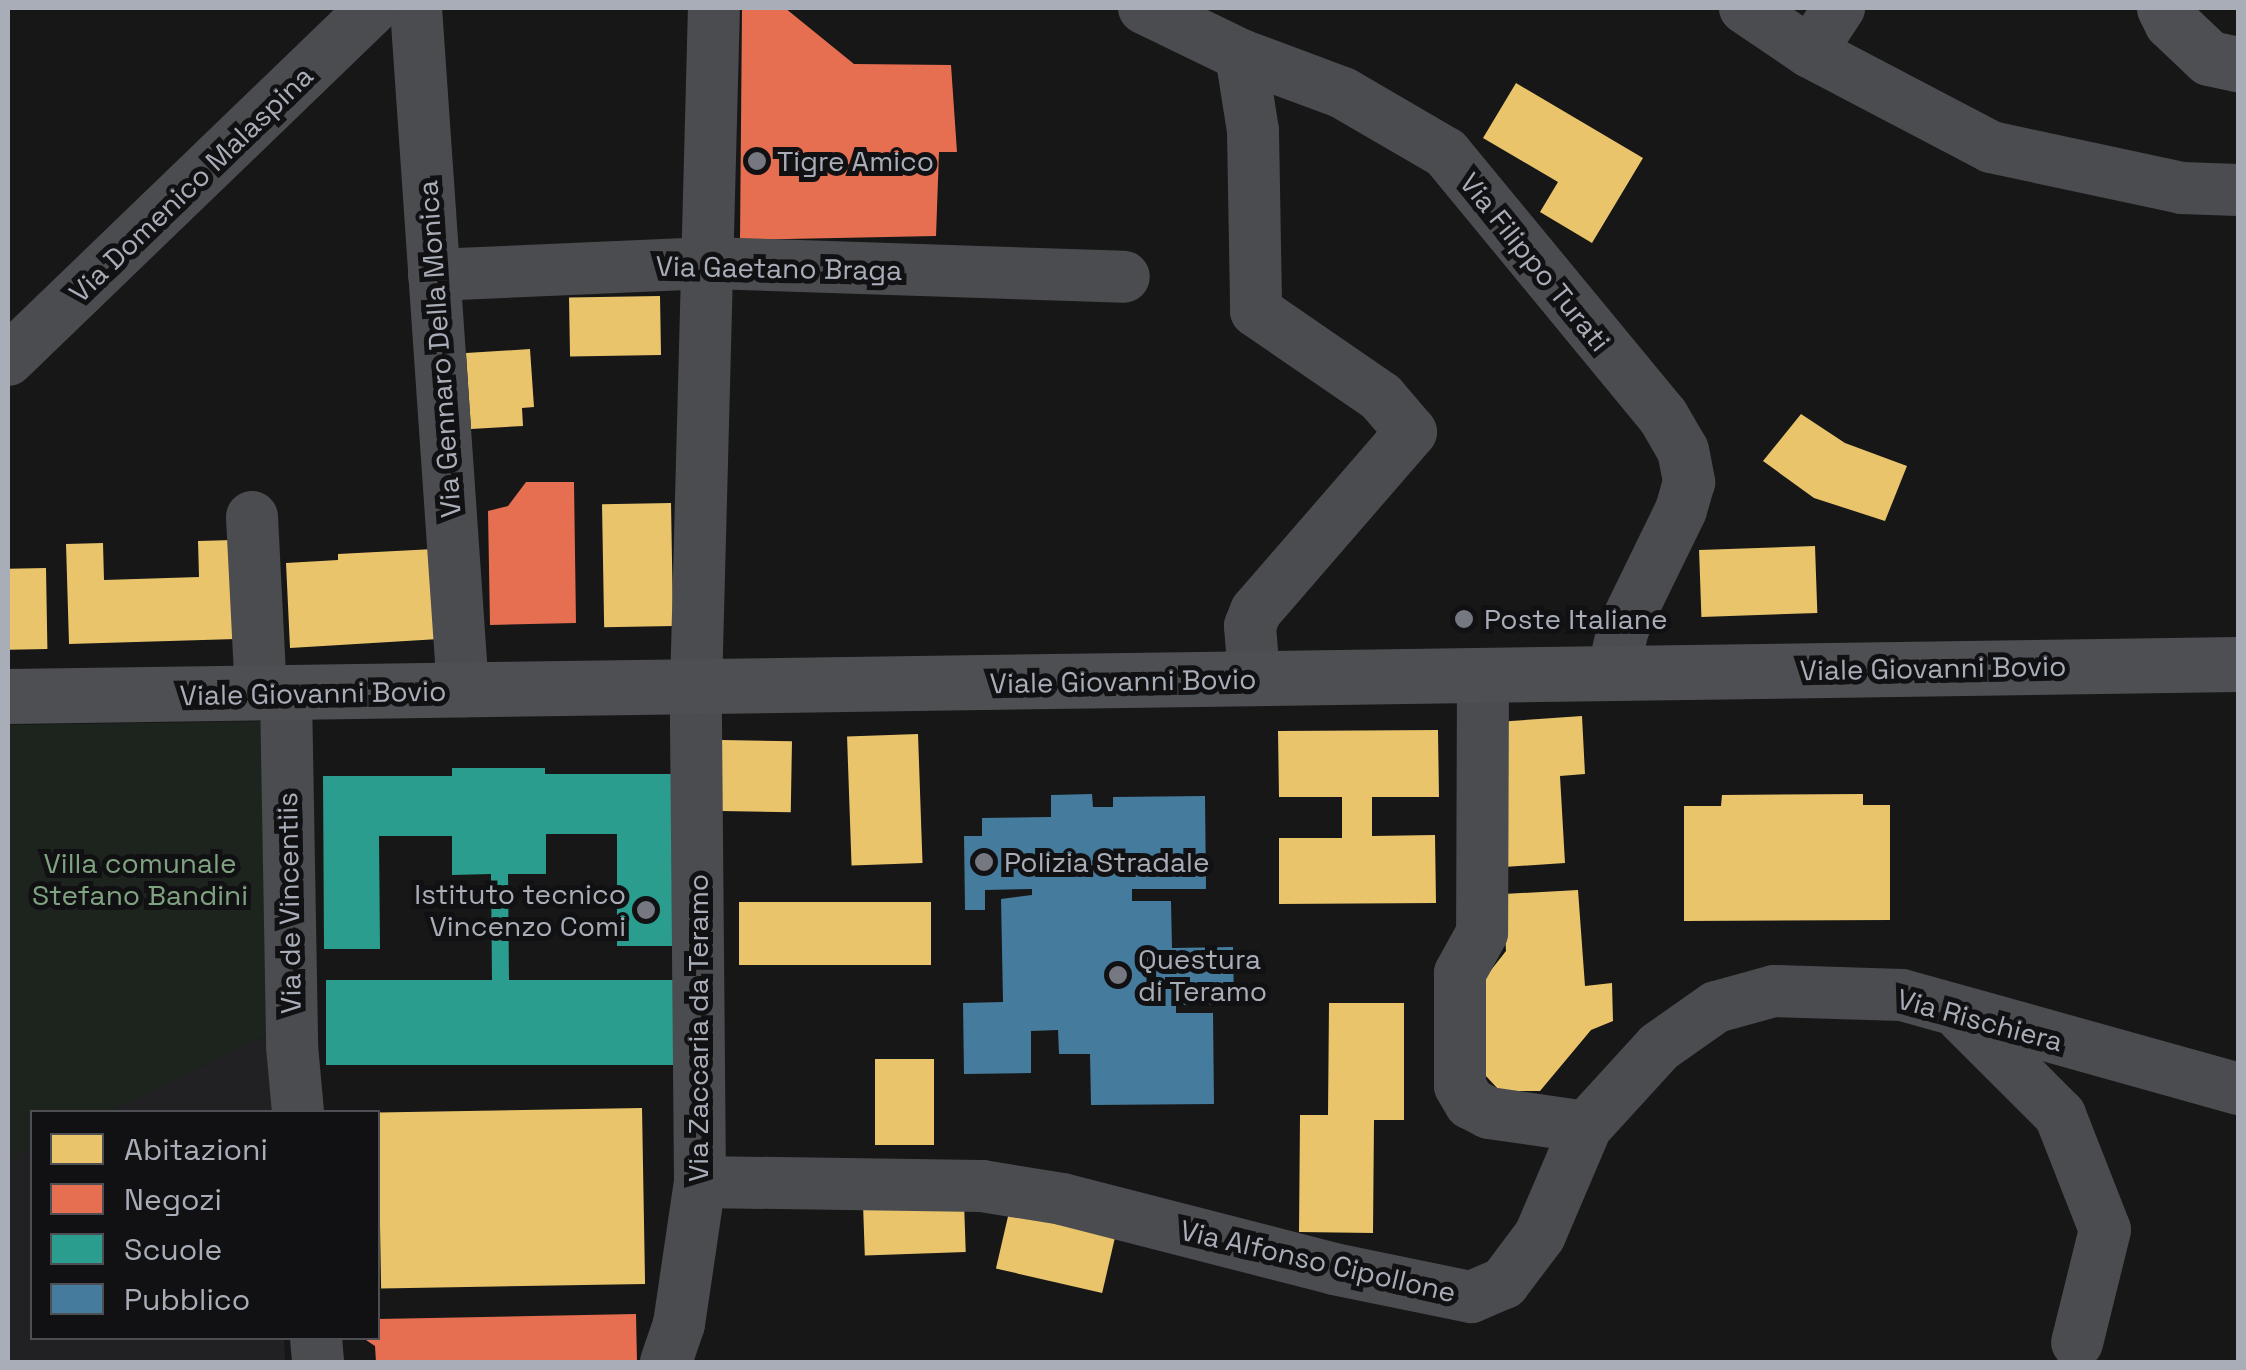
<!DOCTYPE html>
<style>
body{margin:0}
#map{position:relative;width:2246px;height:1370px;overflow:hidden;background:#171717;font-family:"Space Grotesk",sans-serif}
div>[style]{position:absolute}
.built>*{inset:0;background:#212123}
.green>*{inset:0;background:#1d241e}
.homes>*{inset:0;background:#e9c46a;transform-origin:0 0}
.shops>*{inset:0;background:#e76f51}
.schools>*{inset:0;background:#2a9d8f}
.public>*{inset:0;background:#457b9d}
.minor>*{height:52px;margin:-26px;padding:0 26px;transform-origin:26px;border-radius:26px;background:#4b4c50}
.major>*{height:55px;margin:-27.5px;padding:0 27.5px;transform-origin:27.5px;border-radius:27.5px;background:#4d4f52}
.dots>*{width:28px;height:28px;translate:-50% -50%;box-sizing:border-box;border:5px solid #111113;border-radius:50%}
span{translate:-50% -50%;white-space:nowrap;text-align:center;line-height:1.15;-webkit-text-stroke:10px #111113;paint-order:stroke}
.poi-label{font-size:28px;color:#a8adb8}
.left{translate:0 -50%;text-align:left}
.right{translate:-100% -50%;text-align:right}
.street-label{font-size:28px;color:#a8adb8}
.park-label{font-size:28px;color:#7fa381}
.frame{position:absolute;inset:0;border:10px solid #a8adb8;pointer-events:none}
.legend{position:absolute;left:30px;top:1110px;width:350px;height:230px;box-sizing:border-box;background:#111113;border:2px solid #4d4f55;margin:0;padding:12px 18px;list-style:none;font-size:30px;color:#a8adb8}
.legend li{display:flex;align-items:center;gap:20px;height:50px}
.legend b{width:50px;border:2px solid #4d4f55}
</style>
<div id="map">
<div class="built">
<i style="clip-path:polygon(269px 1034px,278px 1112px,107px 1112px)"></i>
<i style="clip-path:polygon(32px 1148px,32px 1338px,284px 1338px,285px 1362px,8px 1362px,8px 1160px)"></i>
</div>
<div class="green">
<i style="clip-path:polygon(276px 721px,269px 1034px,107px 1112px,32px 1112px,32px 1148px,8px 1160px,8px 725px)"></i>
</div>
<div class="homes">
<i style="clip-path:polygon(1516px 83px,1643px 158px,1592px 243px,1540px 212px,1558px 182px,1483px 138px)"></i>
<i style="left:660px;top:296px;width:59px;height:91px;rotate:89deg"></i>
<i style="clip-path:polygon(530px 349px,534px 407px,522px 408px,523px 426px,471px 429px,466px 353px)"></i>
<i style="clip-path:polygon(1801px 414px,1845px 443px,1907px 466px,1885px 521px,1814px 498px,1763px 461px)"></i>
<i style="left:671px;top:503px;width:123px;height:69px;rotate:89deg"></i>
<i style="clip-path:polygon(233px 540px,236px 639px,69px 644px,66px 544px,103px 543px,104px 580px,199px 577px,198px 541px)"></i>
<i style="left:1815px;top:546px;width:67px;height:116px;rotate:88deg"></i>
<i style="clip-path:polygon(434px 549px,439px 639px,290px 648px,286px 563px,338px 560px,338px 554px)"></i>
<i style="left:46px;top:568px;width:81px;height:38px;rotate:89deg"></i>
<i style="clip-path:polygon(1582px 716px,1585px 774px,1560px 776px,1565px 863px,1504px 867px,1496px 722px)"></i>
<i style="clip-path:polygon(1438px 730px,1439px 797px,1372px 797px,1372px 836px,1435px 835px,1436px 903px,1279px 904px,1279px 838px,1342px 838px,1342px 797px,1279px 797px,1278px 731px)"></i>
<i style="left:918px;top:734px;width:129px;height:71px;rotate:88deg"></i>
<i style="left:722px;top:740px;width:70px;height:71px;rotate:1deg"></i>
<i style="clip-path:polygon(1863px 794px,1863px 805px,1890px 805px,1890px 920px,1684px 921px,1684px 806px,1721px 806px,1722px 795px)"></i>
<i style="clip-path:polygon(1578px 890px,1585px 986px,1612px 983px,1613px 1021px,1591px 1030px,1540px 1091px,1500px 1091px,1485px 1075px,1484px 979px,1506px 951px,1503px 894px)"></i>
<i style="left:931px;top:902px;width:63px;height:192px;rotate:90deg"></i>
<i style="clip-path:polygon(1329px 1003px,1404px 1003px,1404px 1120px,1374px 1120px,1373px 1233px,1299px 1232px,1300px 1115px,1328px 1115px)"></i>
<i style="left:875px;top:1059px;width:59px;height:86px"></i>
<i style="left:642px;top:1108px;width:176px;height:264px;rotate:89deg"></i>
<i style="left:964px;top:1202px;width:50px;height:101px;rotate:88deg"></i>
<i style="left:1009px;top:1212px;width:109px;height:58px;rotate:13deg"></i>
</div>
<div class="shops">
<i style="clip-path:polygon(742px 8px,785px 8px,854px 64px,951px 65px,957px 152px,939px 152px,936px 236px,740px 240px)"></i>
<i style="clip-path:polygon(526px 482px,574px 482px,576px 623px,490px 625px,488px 511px,508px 506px)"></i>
<i style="clip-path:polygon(636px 1314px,637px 1362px,376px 1362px,375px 1346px,366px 1340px,378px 1338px,378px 1319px)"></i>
</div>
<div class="schools">
<i style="clip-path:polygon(452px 768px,545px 768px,545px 774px,675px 774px,675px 946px,617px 946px,617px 834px,546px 834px,546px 874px,508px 874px,509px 980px,677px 980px,677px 1065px,326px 1065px,326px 980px,492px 980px,491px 874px,452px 875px,452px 836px,379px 836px,380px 949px,324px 949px,323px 776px,452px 776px)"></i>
</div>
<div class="public">
<i style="clip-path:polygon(1092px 794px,1093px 807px,1113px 807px,1113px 797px,1205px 796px,1206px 889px,1132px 889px,1132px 901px,1171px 901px,1172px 948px,1233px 947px,1234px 1004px,1176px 1005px,1176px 1013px,1213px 1013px,1214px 1104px,1091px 1105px,1090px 1054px,1059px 1054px,1058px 1030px,1031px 1031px,1031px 1073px,964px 1074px,963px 1003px,1003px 1002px,1001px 899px,1032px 895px,1032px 889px,985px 890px,985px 910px,965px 910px,964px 836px,982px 836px,982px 818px,1051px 817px,1051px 795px)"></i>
</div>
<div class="minor">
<i style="left:416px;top:8px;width:685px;rotate:86.06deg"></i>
<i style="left:1144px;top:8px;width:108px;rotate:25.9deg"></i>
<i style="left:1241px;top:55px;width:109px;rotate:20.4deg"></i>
<i style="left:1343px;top:93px;width:119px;rotate:30.2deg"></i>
<i style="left:1446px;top:153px;width:341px;rotate:50.5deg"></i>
<i style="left:1663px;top:416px;width:39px;rotate:60deg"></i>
<i style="left:1683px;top:450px;width:33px;rotate:79deg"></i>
<i style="left:1689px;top:482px;width:29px;rotate:106deg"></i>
<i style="left:1681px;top:510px;width:132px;rotate:116deg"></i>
<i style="left:1623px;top:629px;width:44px;rotate:103.1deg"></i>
<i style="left:1745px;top:8px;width:78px;rotate:34.1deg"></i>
<i style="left:1810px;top:52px;width:204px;rotate:27.7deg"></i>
<i style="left:1991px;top:147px;width:195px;rotate:12.1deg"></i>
<i style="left:2182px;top:188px;width:56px;rotate:2deg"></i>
<i style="left:1810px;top:52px;width:53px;rotate:-56.6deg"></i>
<i style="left:1241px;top:55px;width:77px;rotate:81deg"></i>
<i style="left:1253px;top:131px;width:180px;rotate:89deg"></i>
<i style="left:1256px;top:311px;width:152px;rotate:34.5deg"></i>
<i style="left:1381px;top:397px;width:46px;rotate:49.4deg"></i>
<i style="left:1411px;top:432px;width:237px;rotate:130.9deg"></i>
<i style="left:1256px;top:611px;width:16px;rotate:112deg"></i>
<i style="left:1250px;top:626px;width:51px;rotate:85.5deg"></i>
<i style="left:434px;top:275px;width:275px;rotate:-2.5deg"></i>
<i style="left:709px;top:263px;width:415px;rotate:1.9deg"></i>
<i style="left:8px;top:360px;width:507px;rotate:-43.96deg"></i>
<i style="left:252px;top:517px;width:177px;rotate:87.1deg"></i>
<i style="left:1483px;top:675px;width:258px;rotate:90.2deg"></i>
<i style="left:1482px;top:933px;width:46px;rotate:118.8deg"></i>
<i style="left:1460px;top:973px;width:113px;rotate:90deg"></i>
<i style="left:1460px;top:1086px;width:20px;rotate:60deg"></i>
<i style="left:1470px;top:1103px;width:21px;rotate:28deg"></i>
<i style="left:1489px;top:1113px;width:98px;rotate:8.2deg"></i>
<i style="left:286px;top:693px;width:353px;rotate:89deg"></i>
<i style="left:292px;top:1046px;width:66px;rotate:84.8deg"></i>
<i style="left:1962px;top:1017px;width:139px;rotate:45deg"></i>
<i style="left:2060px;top:1115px;width:123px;rotate:68.6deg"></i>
<i style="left:2105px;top:1230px;width:116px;rotate:103.9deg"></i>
<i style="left:700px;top:1182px;width:282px;rotate:0.8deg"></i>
<i style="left:982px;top:1186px;width:81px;rotate:9.2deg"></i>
<i style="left:1062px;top:1199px;width:281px;rotate:14.4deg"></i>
<i style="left:1334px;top:1269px;width:140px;rotate:11.6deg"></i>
<i style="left:1471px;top:1297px;width:36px;rotate:-23deg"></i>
<i style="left:1504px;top:1283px;width:60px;rotate:-53.1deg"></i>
<i style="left:1540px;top:1235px;width:117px;rotate:-66.9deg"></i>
<i style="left:1586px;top:1127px;width:108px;rotate:-47.6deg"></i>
<i style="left:1659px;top:1047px;width:70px;rotate:-35.1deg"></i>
<i style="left:1716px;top:1007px;width:60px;rotate:-15.4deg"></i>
<i style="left:1774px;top:991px;width:128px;rotate:1.8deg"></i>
<i style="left:1902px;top:995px;width:349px;rotate:15.6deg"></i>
<i style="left:316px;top:1338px;width:24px;rotate:85deg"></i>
<i style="left:666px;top:1362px;width:40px;rotate:-71.1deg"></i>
<i style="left:679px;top:1324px;width:144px;rotate:-81.6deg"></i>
<i style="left:700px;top:1182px;width:493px;rotate:-90.5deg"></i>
<i style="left:696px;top:689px;width:681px;rotate:-88.49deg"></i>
</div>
<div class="major">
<i style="left:2164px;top:8px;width:16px;rotate:63deg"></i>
<i style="left:2171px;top:22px;width:52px;rotate:43.5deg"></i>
<i style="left:2209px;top:58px;width:30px;rotate:12deg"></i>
<i style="left:8px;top:696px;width:2230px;rotate:-0.82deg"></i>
</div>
<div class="dots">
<i style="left:757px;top:161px;background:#757880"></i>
<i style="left:1464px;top:619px;background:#757880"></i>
<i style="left:984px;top:862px;background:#757880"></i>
<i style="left:646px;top:910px;background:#757880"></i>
<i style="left:1118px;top:975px;background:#757880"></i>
</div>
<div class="poi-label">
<span class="left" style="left:777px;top:161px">Tigre Amico</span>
<span class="left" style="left:1484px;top:619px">Poste Italiane</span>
<span class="left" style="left:1004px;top:862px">Polizia Stradale</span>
<span class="right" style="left:626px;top:910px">Istituto tecnico<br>Vincenzo Comi</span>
<span class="left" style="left:1138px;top:975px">Questura<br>di Teramo</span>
</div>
<div class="street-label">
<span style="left:191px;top:184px;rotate:-44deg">Via Domenico Malaspina</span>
<span style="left:1535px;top:262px;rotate:51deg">Via Filippo Turati</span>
<span style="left:779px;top:268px;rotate:1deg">Via Gaetano Braga</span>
<span style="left:439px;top:349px;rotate:-94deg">Via Gennaro Della Monica</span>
<span style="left:1933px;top:668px;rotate:-1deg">Viale Giovanni Bovio</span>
<span style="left:1123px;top:681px;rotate:-1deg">Viale Giovanni Bovio</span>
<span style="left:313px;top:693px;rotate:-1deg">Viale Giovanni Bovio</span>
<span style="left:289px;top:903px;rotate:-91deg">Via de Vincentiis</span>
<span style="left:1980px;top:1020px;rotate:15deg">Via Rischiera</span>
<span style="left:698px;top:1028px;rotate:-90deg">Via Zaccaria da Teramo</span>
<span style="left:1318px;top:1261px;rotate:13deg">Via Alfonso Cipollone</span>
</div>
<div class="park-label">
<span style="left:140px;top:879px">Villa comunale<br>Stefano Bandini</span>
</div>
<div class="frame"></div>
<ul class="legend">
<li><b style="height:28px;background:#e9c46a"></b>Abitazioni</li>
<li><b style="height:28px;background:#e76f51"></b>Negozi</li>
<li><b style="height:28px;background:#2a9d8f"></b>Scuole</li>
<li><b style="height:28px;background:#457b9d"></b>Pubblico</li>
</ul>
</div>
